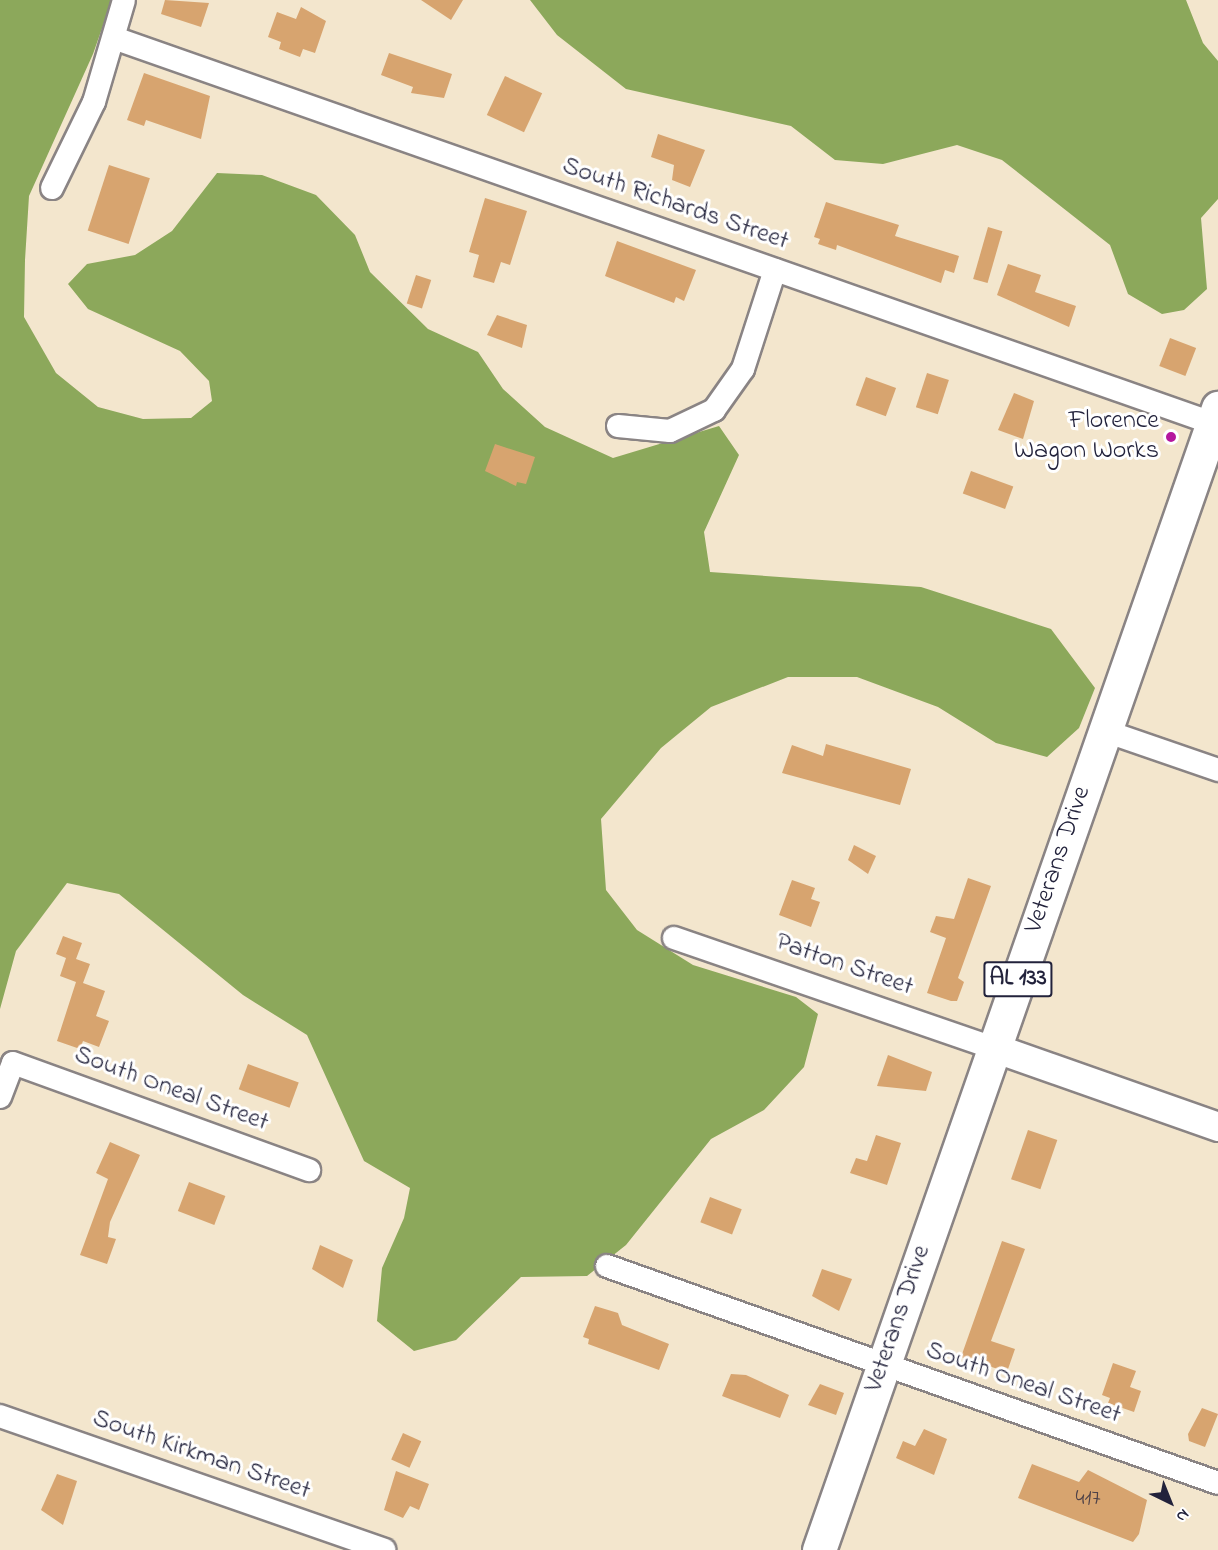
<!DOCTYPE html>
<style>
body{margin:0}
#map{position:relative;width:1218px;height:1550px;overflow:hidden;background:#f3e6cd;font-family:"Indie Flower",sans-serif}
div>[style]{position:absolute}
.forest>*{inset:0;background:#8ca85b}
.building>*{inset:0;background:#d7a46f;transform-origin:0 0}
.roads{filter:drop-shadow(2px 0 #8a8484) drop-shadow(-2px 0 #8a8484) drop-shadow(0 2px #8a8484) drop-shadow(0 -2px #8a8484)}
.minor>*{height:22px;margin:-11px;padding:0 11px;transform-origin:11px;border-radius:11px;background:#fff}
.tertiary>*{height:28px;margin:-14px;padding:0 14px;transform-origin:14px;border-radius:14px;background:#fff}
.primary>*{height:33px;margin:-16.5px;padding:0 16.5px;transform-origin:16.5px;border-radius:16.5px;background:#fff}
.dots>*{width:16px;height:16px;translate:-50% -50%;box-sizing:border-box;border:3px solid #fff;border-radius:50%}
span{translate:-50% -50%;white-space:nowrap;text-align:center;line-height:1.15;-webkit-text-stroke:6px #fff;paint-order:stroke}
.number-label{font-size:22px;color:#4f4248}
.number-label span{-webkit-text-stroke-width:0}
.shield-label span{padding:2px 4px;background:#fff;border:2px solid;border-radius:4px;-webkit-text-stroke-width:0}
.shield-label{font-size:24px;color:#22223b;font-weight:700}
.street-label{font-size:26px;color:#22223b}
.poi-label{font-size:26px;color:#22223b}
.right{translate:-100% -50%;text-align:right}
.north{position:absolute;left:1140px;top:1472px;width:60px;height:60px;-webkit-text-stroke:4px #fff;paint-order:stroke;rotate:137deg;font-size:16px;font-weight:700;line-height:24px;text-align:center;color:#22223b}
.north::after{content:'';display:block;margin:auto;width:21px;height:27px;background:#22223b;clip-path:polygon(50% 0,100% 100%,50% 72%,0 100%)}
</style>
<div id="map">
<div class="forest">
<i style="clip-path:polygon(0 0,112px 0,93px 54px,29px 196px,25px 260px,24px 317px,56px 373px,98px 407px,143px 419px,191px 418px,212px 401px,209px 381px,180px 351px,88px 309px,68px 284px,87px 264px,135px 255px,172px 231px,217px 173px,262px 175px,316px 195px,355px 235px,370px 272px,428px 329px,478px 352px,503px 389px,545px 427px,613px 458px,719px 426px,739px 455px,704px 532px,710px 572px,921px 587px,1051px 629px,1095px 688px,1079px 728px,1047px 757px,996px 743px,938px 707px,857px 677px,788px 677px,711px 707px,661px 748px,601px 819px,606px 890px,637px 930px,693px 965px,796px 997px,818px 1014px,804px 1067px,764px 1110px,711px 1139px,626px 1245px,587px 1276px,521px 1277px,456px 1340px,414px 1351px,377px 1321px,382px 1268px,404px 1218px,410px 1188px,364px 1161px,307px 1035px,243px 995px,119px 894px,67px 883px,16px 951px,0 1009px)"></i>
<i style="clip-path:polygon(530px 0,1186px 0,1203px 43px,1218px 61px,1218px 199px,1201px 218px,1207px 289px,1184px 310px,1162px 314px,1128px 294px,1110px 245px,1002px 160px,957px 145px,883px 164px,835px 160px,791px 126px,626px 89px,557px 35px)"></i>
</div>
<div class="building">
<i style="clip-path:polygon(165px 0,209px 3px,201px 27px,161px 14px)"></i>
<i style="clip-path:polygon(421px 0,463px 0,451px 20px)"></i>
<i style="clip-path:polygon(301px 7px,326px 21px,315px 53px,303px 49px,300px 57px,279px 49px,281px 42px,268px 37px,277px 12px,296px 19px)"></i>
<i style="clip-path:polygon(389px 53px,452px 74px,444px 98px,411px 93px,413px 87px,381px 75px)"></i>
<i style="clip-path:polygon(144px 73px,210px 96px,201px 139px,146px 120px,144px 126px,127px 120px)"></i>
<i style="left:505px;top:76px;width:41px;height:43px;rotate:25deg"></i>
<i style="clip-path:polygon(658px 134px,705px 150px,690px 187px,672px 180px,674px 165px,651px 157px)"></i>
<i style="left:109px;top:165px;width:43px;height:69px;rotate:18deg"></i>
<i style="clip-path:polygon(485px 198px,527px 211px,510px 265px,501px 262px,494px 283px,473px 277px,479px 255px,469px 252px)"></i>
<i style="clip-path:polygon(826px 202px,899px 225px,895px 236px,959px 256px,954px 273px,945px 270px,941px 283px,837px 245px,836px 250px,818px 244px,820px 239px,814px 237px)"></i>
<i style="left:988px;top:227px;width:15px;height:54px;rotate:16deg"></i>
<i style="clip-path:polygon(617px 241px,696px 270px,684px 301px,676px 297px,674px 303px,605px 276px)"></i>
<i style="clip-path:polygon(1008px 264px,1041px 275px,1035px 292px,1076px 306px,1069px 327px,997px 295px)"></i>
<i style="left:416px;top:275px;width:16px;height:30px;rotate:18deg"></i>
<i style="clip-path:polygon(497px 315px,527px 325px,522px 348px,487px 335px)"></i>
<i style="left:1170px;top:338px;width:28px;height:30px;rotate:21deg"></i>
<i style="left:927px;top:373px;width:23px;height:36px;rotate:18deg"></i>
<i style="left:866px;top:377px;width:32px;height:30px;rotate:20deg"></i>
<i style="clip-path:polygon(1014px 393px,1034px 401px,1023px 439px,998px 430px)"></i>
<i style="clip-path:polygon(495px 444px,535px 457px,526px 484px,517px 482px,516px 486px,485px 471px)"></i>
<i style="left:971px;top:471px;width:45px;height:24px;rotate:20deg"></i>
<i style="clip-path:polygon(826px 744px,911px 769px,900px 805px,782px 773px,792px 745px,823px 756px)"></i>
<i style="clip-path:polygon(854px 845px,876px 856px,868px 874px,848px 860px)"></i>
<i style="clip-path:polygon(968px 878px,991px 886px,958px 978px,964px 982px,957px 1001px,951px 1001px,927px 993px,946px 938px,930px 932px,936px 916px,954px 919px)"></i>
<i style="clip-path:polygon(792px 880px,815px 888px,811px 899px,820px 902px,811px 927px,779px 915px)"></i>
<i style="clip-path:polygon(63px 936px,82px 943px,76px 959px,90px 964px,83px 983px,105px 991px,96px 1016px,109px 1021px,99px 1047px,83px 1041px,80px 1049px,57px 1041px,76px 982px,60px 976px,66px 958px,56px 954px)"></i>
<i style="clip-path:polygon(888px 1055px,932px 1072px,926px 1091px,877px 1086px)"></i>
<i style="left:248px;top:1064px;width:54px;height:27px;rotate:20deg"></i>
<i style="left:1028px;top:1130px;width:31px;height:52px;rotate:19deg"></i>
<i style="clip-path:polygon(876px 1135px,901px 1143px,887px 1185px,850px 1173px,856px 1158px,867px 1161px)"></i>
<i style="clip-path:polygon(110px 1142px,140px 1155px,110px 1222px,108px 1237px,116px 1239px,107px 1264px,80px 1255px,108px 1179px,96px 1173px)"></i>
<i style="left:189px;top:1182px;width:39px;height:31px;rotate:21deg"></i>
<i style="left:710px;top:1197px;width:34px;height:27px;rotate:21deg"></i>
<i style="clip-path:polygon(1002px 1241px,1025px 1249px,991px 1341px,1015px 1349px,1007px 1372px,961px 1357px)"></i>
<i style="clip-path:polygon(320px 1245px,353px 1260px,343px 1288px,312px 1269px)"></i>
<i style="clip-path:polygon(822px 1269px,852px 1279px,839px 1311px,812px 1296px)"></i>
<i style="clip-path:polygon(595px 1306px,618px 1313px,622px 1325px,669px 1344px,659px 1370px,588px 1344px,589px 1339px,583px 1337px)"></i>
<i style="clip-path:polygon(1113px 1363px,1136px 1371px,1130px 1387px,1141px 1391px,1134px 1412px,1108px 1403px,1110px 1398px,1102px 1395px)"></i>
<i style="clip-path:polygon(731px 1374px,746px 1375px,789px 1395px,780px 1418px,722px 1396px)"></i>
<i style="clip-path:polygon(820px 1384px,844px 1393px,836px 1415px,808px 1405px)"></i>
<i style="clip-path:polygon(1202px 1408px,1218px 1414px,1205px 1447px,1189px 1441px,1188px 1434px)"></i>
<i style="clip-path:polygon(924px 1429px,947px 1439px,934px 1475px,896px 1458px,903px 1441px,915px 1446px)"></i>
<i style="left:403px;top:1433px;width:20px;height:29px;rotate:24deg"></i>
<i style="clip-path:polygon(1032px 1464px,1079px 1482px,1088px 1470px,1147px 1500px,1139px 1534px,1133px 1542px,1018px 1498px)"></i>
<i style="clip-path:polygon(396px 1471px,429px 1484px,419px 1510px,410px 1506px,403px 1518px,384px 1510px)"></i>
<i style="clip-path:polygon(57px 1474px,77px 1481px,63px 1525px,41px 1510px)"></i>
</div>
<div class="roads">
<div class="minor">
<i style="left:114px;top:38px;width:1170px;rotate:19.32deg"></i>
<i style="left:52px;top:188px;width:96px;rotate:-64deg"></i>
<i style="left:94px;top:102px;width:106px;rotate:-73.6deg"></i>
<i style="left:618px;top:426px;width:52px;rotate:5.5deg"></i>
<i style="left:670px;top:431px;width:49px;rotate:-25.5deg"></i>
<i style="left:714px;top:410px;width:50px;rotate:-54.7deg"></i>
<i style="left:743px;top:369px;width:104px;rotate:-72.1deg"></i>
<i style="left:1105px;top:731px;width:120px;rotate:19deg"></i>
<i style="left:674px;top:938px;width:338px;rotate:19deg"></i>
<i style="left:0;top:1097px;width:36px;rotate:-69deg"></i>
<i style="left:13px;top:1063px;width:315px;rotate:19.9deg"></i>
<i style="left:607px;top:1266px;width:648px;rotate:19.55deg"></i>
<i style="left:0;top:1416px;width:407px;rotate:19.2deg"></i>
</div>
<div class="tertiary">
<i style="left:994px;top:1048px;width:238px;rotate:19.4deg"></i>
</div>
<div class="primary">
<i style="left:819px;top:1550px;width:1210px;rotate:-70.74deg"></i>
</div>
</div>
<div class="dots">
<i style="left:1171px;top:437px;background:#b5179e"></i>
</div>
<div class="number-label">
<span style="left:1088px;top:1500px">417</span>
</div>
<div class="shield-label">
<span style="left:1018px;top:979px">AL 133</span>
</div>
<div class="street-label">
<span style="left:675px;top:205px;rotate:19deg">South Richards Street</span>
<span style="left:1059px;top:860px;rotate:-71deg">Veterans Drive</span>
<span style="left:844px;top:966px;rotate:19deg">Patton Street</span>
<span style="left:171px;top:1090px;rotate:20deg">South Oneal Street</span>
<span style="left:899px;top:1319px;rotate:-71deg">Veterans Drive</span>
<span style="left:1023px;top:1384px;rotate:19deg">South Oneal Street</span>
<span style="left:201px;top:1456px;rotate:19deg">South Kirkman Street</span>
</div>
<div class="poi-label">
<span class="right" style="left:1159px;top:437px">Florence<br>Wagon Works</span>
</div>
<div class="north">N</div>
</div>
